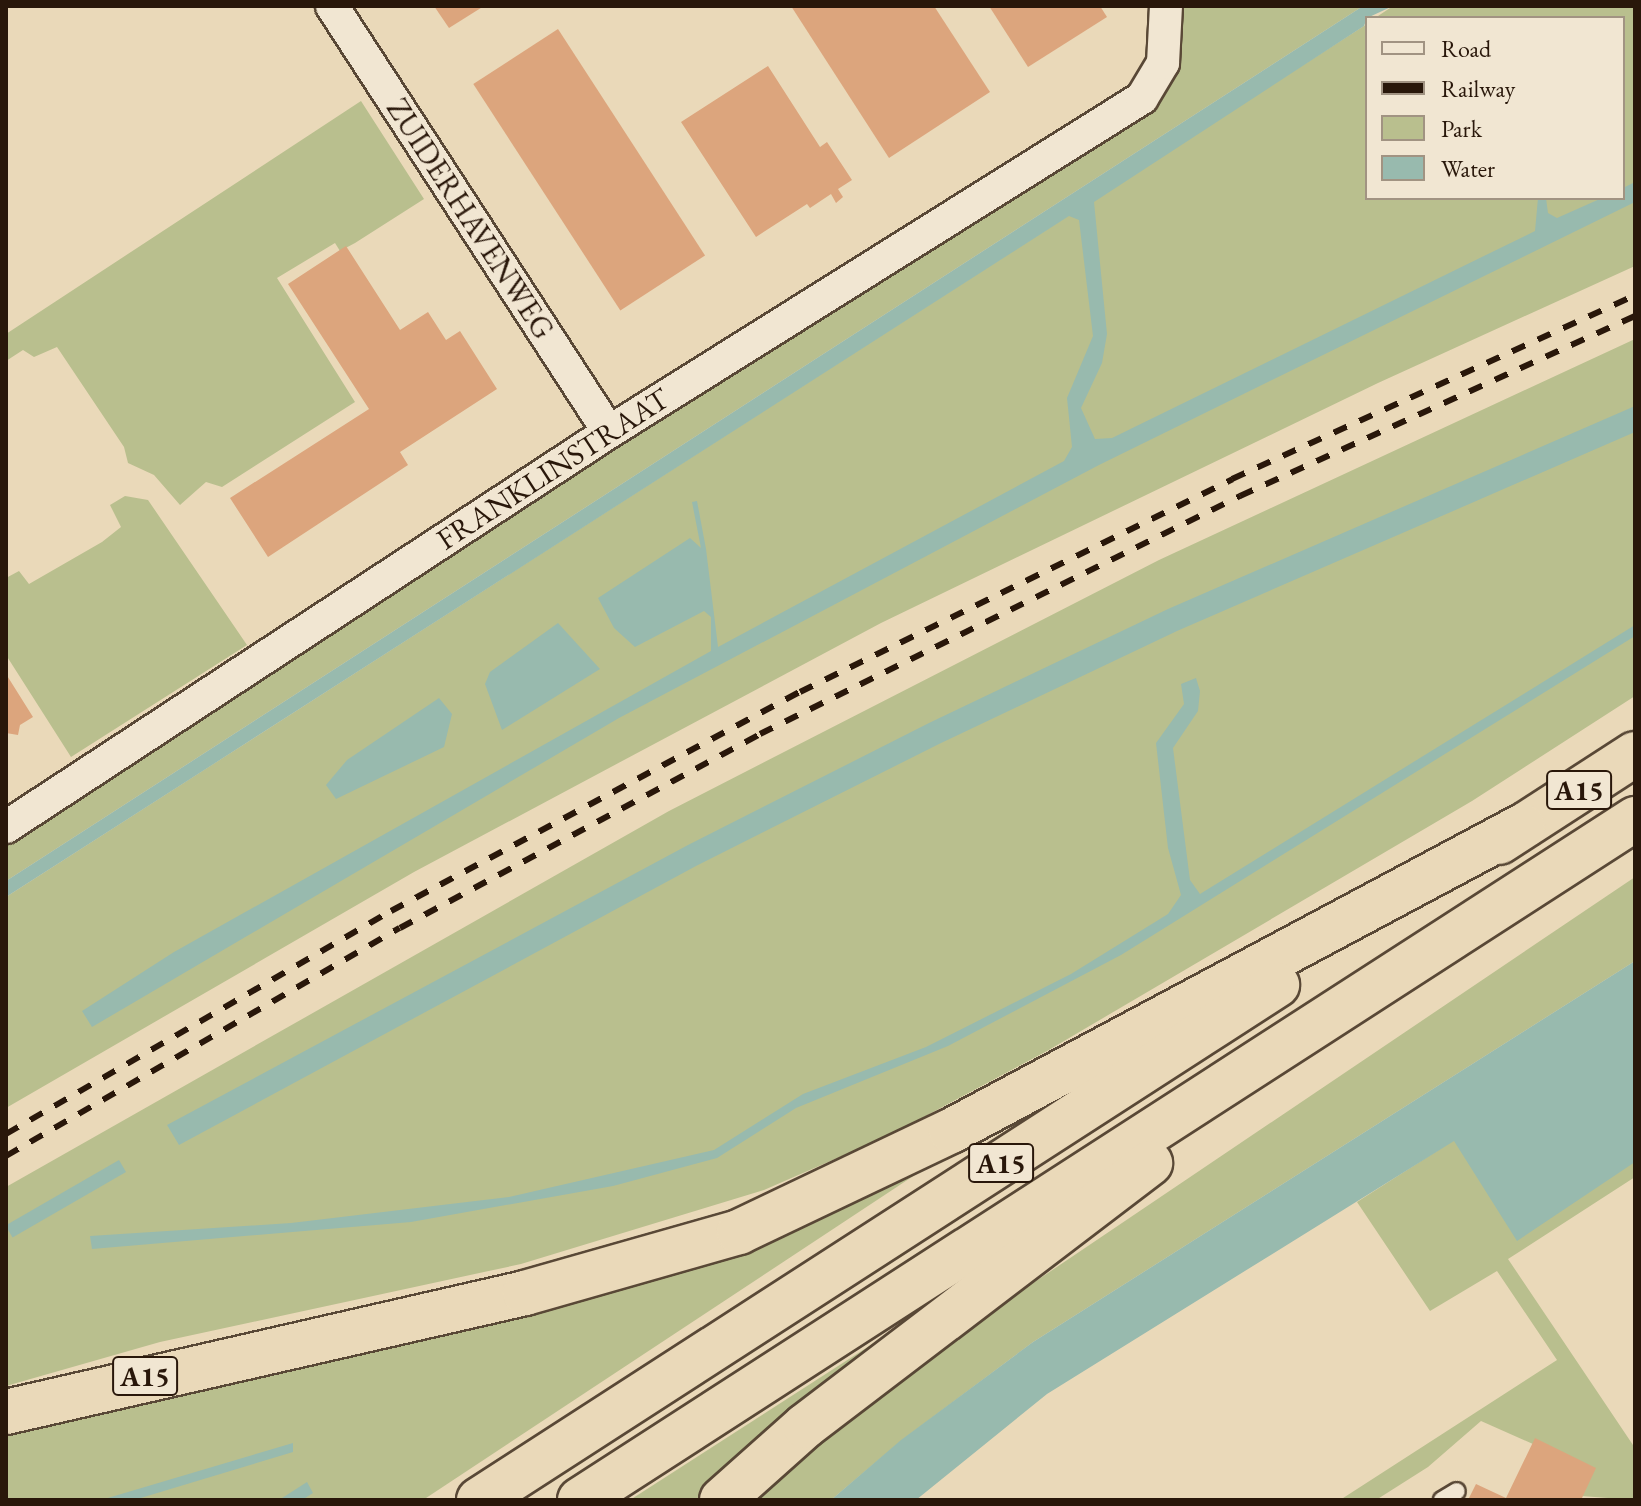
<!DOCTYPE html>
<style>
body{margin:0}
#map{position:relative;width:1641px;height:1506px;overflow:hidden;background:#ead9b9;font-family:"EB Garamond",serif}
div>[style]{position:absolute}
.green>*{inset:0;background:#b9bf8e}
.water>*{inset:0;background:#98baae;transform-origin:0 0}
.building>*{inset:0;background:#dca57d;transform-origin:0 0}
.roads{filter:drop-shadow(2px 0 #594836) drop-shadow(-2px 0 #594836) drop-shadow(0 2px #594836) drop-shadow(0 -2px #594836)}
.service>*{height:16px;margin:-8px;padding:0 8px;transform-origin:8px;border-radius:8px;background:#f1e6d2}
.minor>*{height:32px;margin:-16px;padding:0 16px;transform-origin:16px;border-radius:16px;background:#f1e6d2}
.motorway>*{height:44px;margin:-22px;padding:0 22px;transform-origin:22px;border-radius:22px;background:#ead9b9}
.rail>*{height:6px;margin-top:-3px;transform-origin:0;background:repeating-linear-gradient(90deg,#29170a 0 14px,transparent 0 28px)}
span{translate:-50% -50%;white-space:nowrap;text-align:center;line-height:1.15;-webkit-text-stroke:8px #f1e6d2;paint-order:stroke}
.shield-label span{padding:2px 6px;background:#f1e6d2;border:2px solid;border-radius:6px;-webkit-text-stroke-width:0}
.shield-label{font-size:28px;color:#29170a;font-weight:700}
.street-label{font-size:30px;color:#29170a}
.frame{position:absolute;inset:0;border:8px solid #29170a;pointer-events:none}
.legend{position:absolute;left:1365px;top:16px;width:260px;height:184px;box-sizing:border-box;background:#f1e6d2;border:2px solid #a19382;margin:0;padding:10px 14px;list-style:none;font-size:24px;color:#29170a}
.legend li{display:flex;align-items:center;gap:16px;height:40px}
.legend b{width:40px;border:2px solid #a19382}
</style>
<div id="map">
<div class="green">
<i style="clip-path:polygon(1178px 6px,1363px 6px,6px 881px,6px 845px,1160px 95px)"></i>
<i style="clip-path:polygon(1393px 6px,1635px 6px,1635px 266px,1378px 383px,881px 623px,414px 872px,6px 1108px,6px 897px,1367px 24px,1367px 198px,1623px 198px,1623px 18px,1375px 18px)"></i>
<i style="clip-path:polygon(361px 101px,424px 199px,355px 243px,340px 251px,335px 243px,277px 278px,355px 402px,222px 487px,206px 482px,180px 505px,154px 475px,128px 463px,124px 447px,57px 347px,34px 357px,23px 350px,6px 361px,6px 334px)"></i>
<i style="clip-path:polygon(1635px 339px,1635px 696px,1472px 801px,1047px 1051px,890px 1135px,764px 1190px,521px 1264px,160px 1342px,6px 1386px,6px 1187px,669px 811px,1159px 560px)"></i>
<i style="clip-path:polygon(125px 496px,148px 500px,247px 645px,71px 757px,6px 655px,6px 578px,19px 571px,29px 584px,102px 542px,121px 527px,110px 505px)"></i>
<i style="clip-path:polygon(1635px 877px,1635px 961px,1033px 1342px,902px 1440px,831px 1500px,748px 1500px,956px 1335px)"></i>
<i style="clip-path:polygon(980px 1132px,423px 1500px,6px 1500px,6px 1432px,316px 1351px)"></i>
<i style="clip-path:polygon(1454px 1140px,1635px 1162px,1635px 1177px,1508px 1259px,1635px 1448px,1635px 1500px,1581px 1496px,1589px 1469px,1481px 1421px,1428px 1467px,1376px 1500px,1340px 1500px,1557px 1360px,1497px 1271px,1430px 1311px,1357px 1202px)"></i>
<i style="clip-path:polygon(953px 1292px,701px 1500px,630px 1500px)"></i>
</div>
<div class="water">
<i style="clip-path:polygon(1363px 6px,1393px 6px,1367px 18px,1364px 26px,1094px 202px,1107px 334px,1102px 363px,1081px 408px,1095px 439px,1112px 438px,1535px 231px,1538px 198px,1546px 198px,1548px 213px,1557px 218px,1602px 198px,1623px 198px,1623px 188px,1635px 182px,1635px 202px,1099px 465px,619px 718px,92px 1027px,82px 1011px,174px 952px,711px 651px,711px 617px,704px 611px,635px 647px,614px 628px,598px 598px,690px 538px,701px 548px,692px 502px,697px 501px,706px 549px,718px 647px,1064px 461px,1072px 447px,1067px 398px,1093px 336px,1079px 220px,1069px 216px,6px 897px,6px 881px)"></i>
<i style="clip-path:polygon(1635px 406px,1635px 432px,1177px 631px,939px 744px,696px 866px,179px 1145px,167px 1125px,688px 845px,929px 723px,1168px 609px)"></i>
<i style="clip-path:polygon(558px 623px,600px 669px,502px 730px,485px 684px,490px 672px)"></i>
<i style="clip-path:polygon(1635px 625px,1635px 636px,1121px 955px,948px 1046px,796px 1108px,717px 1158px,613px 1186px,411px 1222px,92px 1249px,90px 1236px,291px 1223px,509px 1197px,714px 1150px,803px 1094px,926px 1047px,1071px 974px,1168px 914px,1181px 895px,1168px 848px,1156px 743px,1184px 704px,1181px 684px,1196px 678px,1200px 691px,1198px 711px,1173px 748px,1190px 880px,1200px 894px)"></i>
<i style="clip-path:polygon(439px 698px,452px 714px,444px 747px,336px 799px,326px 785px,347px 760px)"></i>
<i style="clip-path:polygon(1635px 961px,1635px 1162px,1517px 1241px,1454px 1141px,1047px 1394px,916px 1500px,831px 1500px,901px 1440px,1033px 1342px)"></i>
<i style="left:119px;top:1160px;width:14px;height:131px;rotate:60deg"></i>
<i style="clip-path:polygon(293px 1443px,293px 1452px,134px 1500px,101px 1500px)"></i>
<i style="clip-path:polygon(307px 1482px,313px 1493px,302px 1500px,279px 1500px)"></i>
</div>
<div class="building">
<i style="clip-path:polygon(434px 6px,484px 6px,449px 28px)"></i>
<i style="clip-path:polygon(791px 6px,934px 6px,990px 92px,889px 158px)"></i>
<i style="clip-path:polygon(989px 6px,1100px 6px,1107px 17px,1028px 67px)"></i>
<i style="left:558px;top:29px;width:270px;height:101px;rotate:57deg"></i>
<i style="clip-path:polygon(768px 66px,820px 147px,827px 142px,852px 180px,838px 189px,843px 197px,836px 203px,831px 194px,810px 208px,807px 204px,756px 237px,681px 122px)"></i>
<i style="clip-path:polygon(346px 246px,400px 330px,428px 312px,446px 340px,460px 331px,497px 389px,400px 452px,408px 465px,268px 557px,230px 498px,369px 409px,288px 284px)"></i>
<i style="clip-path:polygon(6px 674px,33px 717px,20px 725px,18px 735px,6px 733px)"></i>
<i style="clip-path:polygon(1535px 1438px,1596px 1468px,1582px 1498px,1586px 1500px,1468px 1500px,1476px 1484px,1506px 1498px)"></i>
</div>
<div class="roads">
<div class="service">
<i style="left:1442px;top:1500px;width:17px;rotate:-31deg"></i>
</div>
<div class="minor">
<i style="left:332px;top:6px;width:508px;rotate:56.97deg"></i>
<i style="left:6px;top:827px;width:721px;rotate:-33.23deg"></i>
<i style="left:609px;top:432px;width:629px;rotate:-32.07deg"></i>
<i style="left:1142px;top:98px;width:41px;rotate:-59deg"></i>
<i style="left:1163px;top:63px;width:57px;rotate:-87deg"></i>
</div>
<div class="motorway">
<i style="left:1499px;top:842px;width:162px;rotate:-32.9deg"></i>
<i style="left:6px;top:1412px;width:532px;rotate:-12.91deg"></i>
<i style="left:525px;top:1293px;width:223px;rotate:-15.9deg"></i>
<i style="left:739px;top:1232px;width:235px;rotate:-25.5deg"></i>
<i style="left:951px;top:1131px;width:648px;rotate:-28.07deg"></i>
<i style="left:479px;top:1500px;width:950px;rotate:-32.84deg"></i>
<i style="left:580px;top:1500px;width:1256px;rotate:-32.84deg"></i>
<i style="left:722px;top:1500px;width:111px;rotate:-41.7deg"></i>
<i style="left:805px;top:1426px;width:434px;rotate:-37.3deg"></i>
</div>
</div>
<div class="rail">
<i style="left:6px;top:1134px;width:445px;rotate:-30.1deg"></i>
<i style="left:391px;top:911px;width:464px;rotate:-28.2deg"></i>
<i style="left:800px;top:692px;width:482px;rotate:-26.2deg"></i>
<i style="left:1232px;top:479px;width:443px;rotate:-24.5deg"></i>
<i style="left:6px;top:1156px;width:455px;rotate:-30.1deg"></i>
<i style="left:400px;top:928px;width:409px;rotate:-28.3deg"></i>
<i style="left:760px;top:734px;width:536px;rotate:-26.37deg"></i>
<i style="left:1240px;top:496px;width:434px;rotate:-24.5deg"></i>
</div>
<div class="shield-label">
<span style="left:1579px;top:790px">A15</span>
<span style="left:1001px;top:1163px">A15</span>
<span style="left:145px;top:1376px">A15</span>
</div>
<div class="street-label">
<span style="left:470px;top:219px;rotate:57deg">ZUIDERHAVENWEG</span>
<span style="left:553px;top:469px;rotate:-33deg">FRANKLINSTRAAT</span>
</div>
<div class="frame"></div>
<ul class="legend">
<li><b style="height:10px;background:#f1e6d2"></b>Road</li>
<li><b style="height:10px;background:#29170a"></b>Railway</li>
<li><b style="height:22px;background:#b9bf8e"></b>Park</li>
<li><b style="height:22px;background:#98baae"></b>Water</li>
</ul>
</div>
